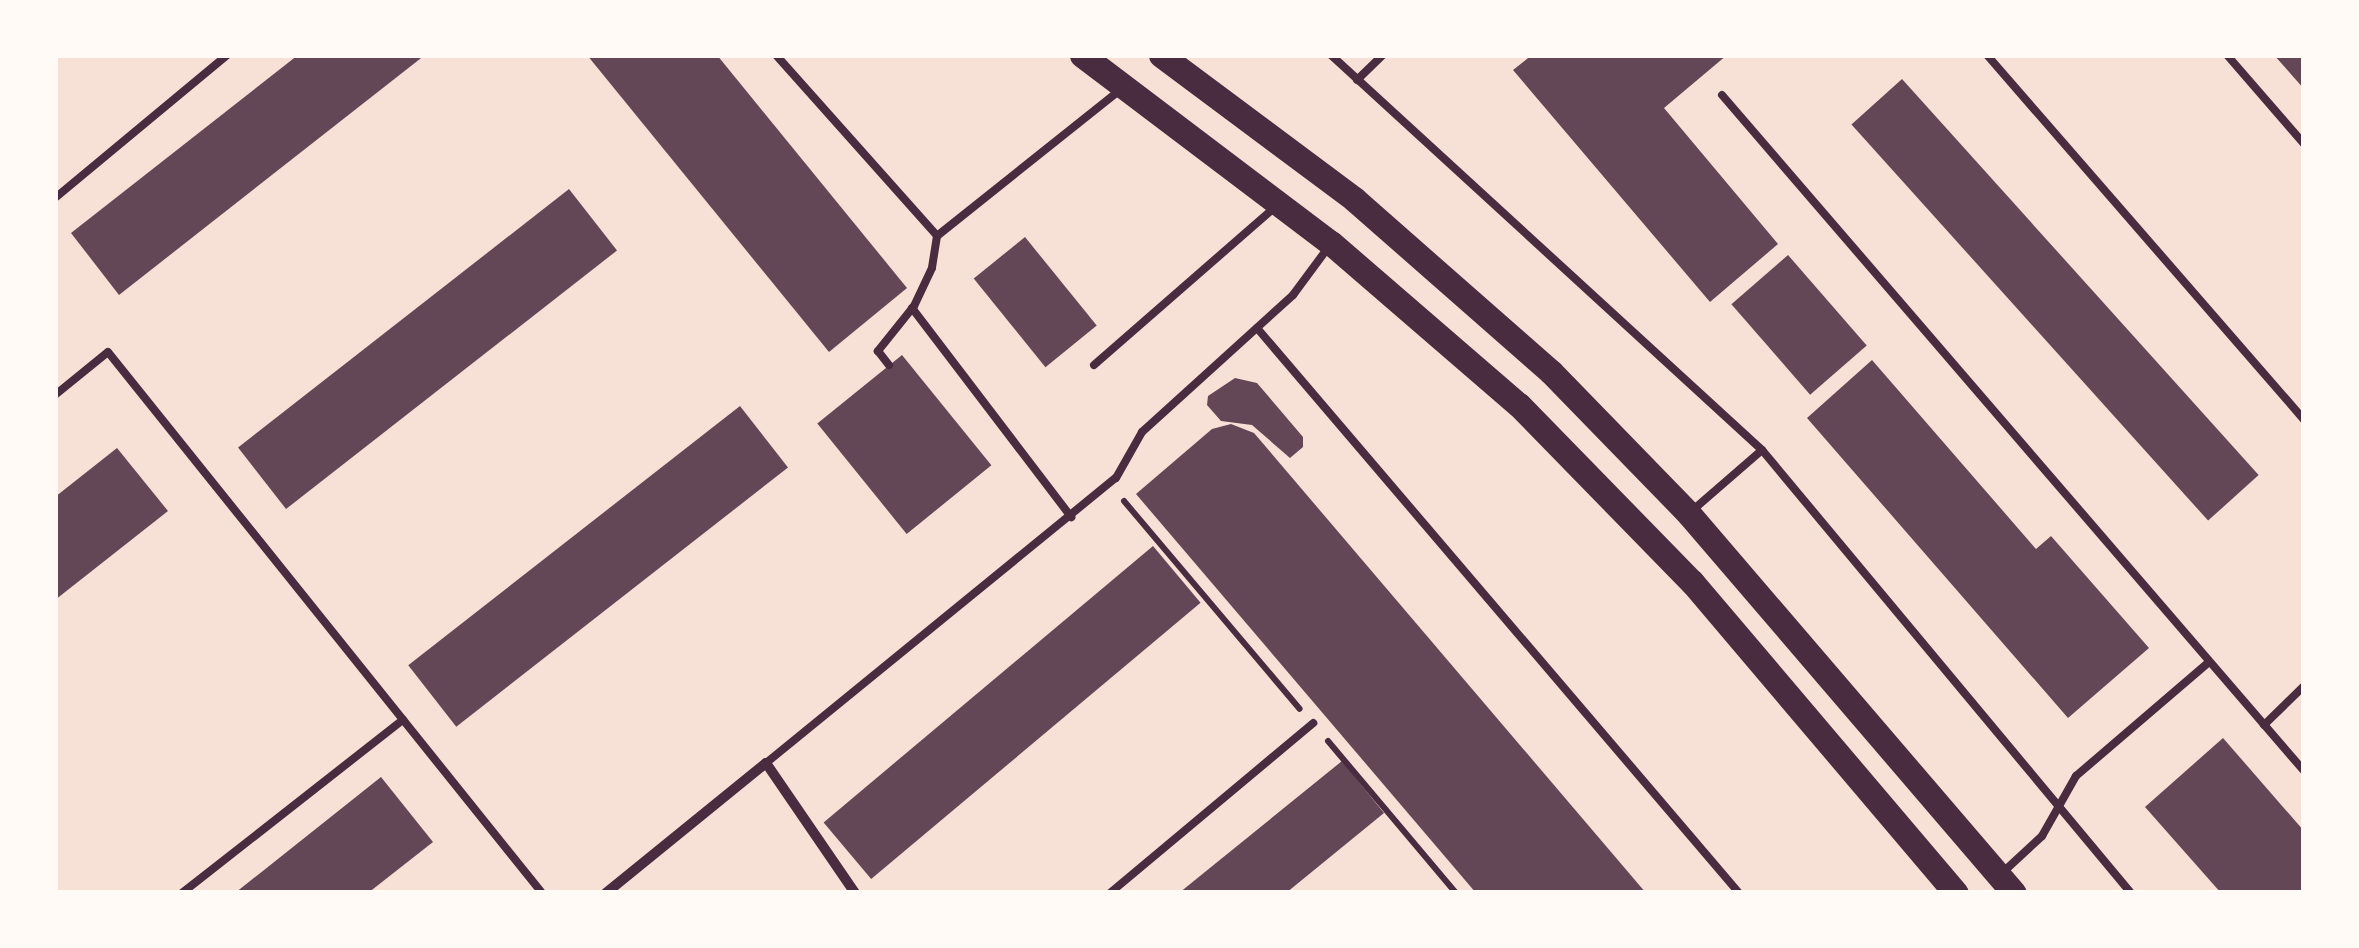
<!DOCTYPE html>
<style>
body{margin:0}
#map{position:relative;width:2359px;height:948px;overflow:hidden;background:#f7e1d7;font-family:Raleway,sans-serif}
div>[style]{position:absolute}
.building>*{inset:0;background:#644757;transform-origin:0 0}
.path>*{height:6px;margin:-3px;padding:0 3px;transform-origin:3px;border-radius:3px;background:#4a2c40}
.service>*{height:8px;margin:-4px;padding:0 4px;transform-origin:4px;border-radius:4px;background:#4a2c40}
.minor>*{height:10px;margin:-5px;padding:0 5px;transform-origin:5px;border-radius:5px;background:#4a2c40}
.primary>*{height:25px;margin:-12.5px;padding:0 12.5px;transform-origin:12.5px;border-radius:12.5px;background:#4a2c40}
span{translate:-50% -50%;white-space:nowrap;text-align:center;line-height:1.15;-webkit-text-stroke:10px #fffaf5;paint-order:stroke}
.frame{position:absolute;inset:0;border:58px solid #fffaf5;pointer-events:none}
</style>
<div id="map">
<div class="building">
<i style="clip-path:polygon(298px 55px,425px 55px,119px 295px,71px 233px)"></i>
<i style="clip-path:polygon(587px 55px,717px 55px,907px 288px,829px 352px)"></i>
<i style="clip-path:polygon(1532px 55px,1727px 55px,1664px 108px,1778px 244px,1710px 302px,1513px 70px)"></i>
<i style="clip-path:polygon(2274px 55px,2304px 55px,2304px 89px)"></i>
<i style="left:1902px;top:79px;width:533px;height:68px;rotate:48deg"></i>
<i style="left:569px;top:189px;width:78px;height:420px;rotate:52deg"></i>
<i style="left:1025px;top:237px;width:114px;height:66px;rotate:51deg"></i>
<i style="left:1788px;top:255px;width:120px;height:75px;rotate:49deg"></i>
<i style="left:902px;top:355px;width:142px;height:109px;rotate:51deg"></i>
<i style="clip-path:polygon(1872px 360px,2036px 549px,2051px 536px,2149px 648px,2068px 718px,1807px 418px)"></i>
<i style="clip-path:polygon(1235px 378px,1257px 383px,1303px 437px,1303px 447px,1290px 458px,1252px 425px,1221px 421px,1207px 405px,1208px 396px)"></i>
<i style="left:740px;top:406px;width:78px;height:421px;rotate:52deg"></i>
<i style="clip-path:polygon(1231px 424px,1254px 433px,1646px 893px,1476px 893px,1136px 494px,1212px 429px)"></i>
<i style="clip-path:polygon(117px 448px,168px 511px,55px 600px,55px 497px)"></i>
<i style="left:1153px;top:546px;width:74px;height:430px;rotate:50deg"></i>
<i style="clip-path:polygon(2223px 738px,2304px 831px,2304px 893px,2221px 893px,2145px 807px)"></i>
<i style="clip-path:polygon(1342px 761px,1384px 813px,1286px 893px,1179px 893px)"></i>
<i style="clip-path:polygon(381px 777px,433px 842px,368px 893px,235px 893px)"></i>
</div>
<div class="path">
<i style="left:1124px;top:501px;width:272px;rotate:49.8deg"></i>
<i style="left:1328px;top:741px;width:199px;rotate:49.9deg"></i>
</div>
<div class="service">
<i style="left:776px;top:55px;width:242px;rotate:48.3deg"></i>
<i style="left:937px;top:236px;width:32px;rotate:99deg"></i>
<i style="left:932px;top:268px;width:42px;rotate:115.3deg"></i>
<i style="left:914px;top:306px;width:58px;rotate:128.7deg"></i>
<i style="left:878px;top:351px;width:18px;rotate:52deg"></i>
<i style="left:1331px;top:55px;width:585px;rotate:42.5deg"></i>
<i style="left:1762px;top:450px;width:577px;rotate:50.21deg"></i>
<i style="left:1987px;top:55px;width:483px;rotate:49deg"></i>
<i style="left:2227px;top:55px;width:118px;rotate:49.1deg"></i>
<i style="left:1357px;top:80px;width:36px;rotate:-44deg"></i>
<i style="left:1722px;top:95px;width:892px;rotate:49.27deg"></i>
<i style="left:55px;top:198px;width:224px;rotate:-39.7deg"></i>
<i style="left:937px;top:236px;width:236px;rotate:-38.6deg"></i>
<i style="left:912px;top:308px;width:263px;rotate:52.7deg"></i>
<i style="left:1257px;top:328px;width:743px;rotate:49.53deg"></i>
<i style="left:1094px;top:365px;width:242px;rotate:-41.1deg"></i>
<i style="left:55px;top:395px;width:68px;rotate:-39.1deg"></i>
<i style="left:108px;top:352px;width:694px;rotate:51.26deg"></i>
<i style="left:1694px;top:509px;width:90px;rotate:-40.9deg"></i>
<i style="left:2264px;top:725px;width:56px;rotate:-44.3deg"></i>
<i style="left:766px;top:763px;width:451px;rotate:-39.2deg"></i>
<i style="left:1116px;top:478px;width:53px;rotate:-60.5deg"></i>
<i style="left:1142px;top:432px;width:204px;rotate:-42.2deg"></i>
<i style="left:1293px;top:295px;width:62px;rotate:-53.5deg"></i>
<i style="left:2001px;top:874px;width:56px;rotate:-42.8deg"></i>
<i style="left:2042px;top:836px;width:69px;rotate:-60.5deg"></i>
<i style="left:2076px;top:776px;width:175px;rotate:-40.6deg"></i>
<i style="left:182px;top:893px;width:281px;rotate:-38.1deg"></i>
<i style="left:1110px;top:893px;width:265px;rotate:-39.9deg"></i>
</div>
<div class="minor">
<i style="left:606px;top:893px;width:206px;rotate:-39.1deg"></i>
<i style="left:766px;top:763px;width:158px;rotate:55.6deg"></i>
</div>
<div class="primary">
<i style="left:1082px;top:55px;width:312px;rotate:37.1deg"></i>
<i style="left:1331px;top:243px;width:248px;rotate:40.8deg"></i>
<i style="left:1519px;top:405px;width:248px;rotate:45.7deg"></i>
<i style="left:1692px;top:582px;width:408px;rotate:49.7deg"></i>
<i style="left:1161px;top:55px;width:241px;rotate:36.7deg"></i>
<i style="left:1354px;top:199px;width:262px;rotate:41.3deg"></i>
<i style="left:1551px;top:372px;width:198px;rotate:45.8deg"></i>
<i style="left:1689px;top:514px;width:499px;rotate:49.4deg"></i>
</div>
<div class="frame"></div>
</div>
